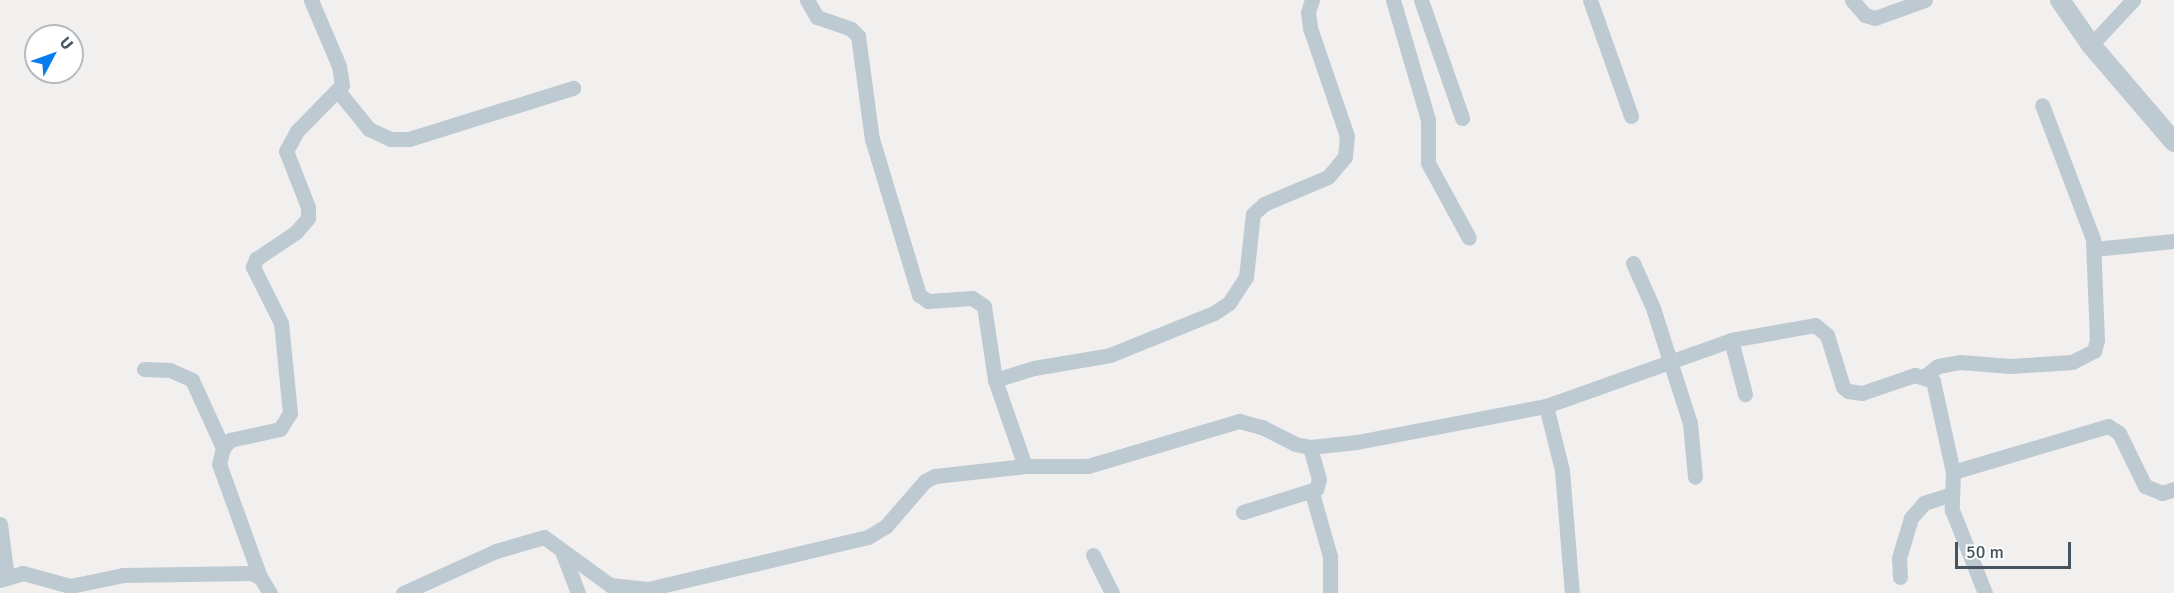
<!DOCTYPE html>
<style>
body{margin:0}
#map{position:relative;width:2174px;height:593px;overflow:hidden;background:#f2efef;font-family:Signika,sans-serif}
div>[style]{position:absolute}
.minor>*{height:15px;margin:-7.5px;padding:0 7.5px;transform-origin:7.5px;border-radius:7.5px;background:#becad2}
.tertiary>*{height:20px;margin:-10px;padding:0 10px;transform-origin:10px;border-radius:10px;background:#becad2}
span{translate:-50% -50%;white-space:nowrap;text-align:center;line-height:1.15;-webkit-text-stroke:4.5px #fff;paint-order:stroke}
.north{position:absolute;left:24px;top:24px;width:60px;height:60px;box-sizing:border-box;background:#fff;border:2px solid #b5bbbf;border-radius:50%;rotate:49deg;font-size:16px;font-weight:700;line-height:24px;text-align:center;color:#45545e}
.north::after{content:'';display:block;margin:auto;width:21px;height:27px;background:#097bf1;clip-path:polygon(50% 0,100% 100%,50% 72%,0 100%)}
.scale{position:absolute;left:1955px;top:542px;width:116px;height:27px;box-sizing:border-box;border:3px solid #45545e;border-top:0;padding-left:8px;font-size:18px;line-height:21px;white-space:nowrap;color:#45545e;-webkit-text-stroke:4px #fff;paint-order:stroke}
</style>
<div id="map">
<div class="minor">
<i style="left:807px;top:0;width:20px;rotate:60deg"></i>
<i style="left:817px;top:17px;width:36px;rotate:19deg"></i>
<i style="left:851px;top:29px;width:10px;rotate:45deg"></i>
<i style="left:858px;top:36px;width:104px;rotate:82.3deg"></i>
<i style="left:872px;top:139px;width:163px;rotate:73.2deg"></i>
<i style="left:919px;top:295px;width:11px;rotate:34deg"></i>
<i style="left:928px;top:301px;width:44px;rotate:-3.9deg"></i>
<i style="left:972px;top:298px;width:14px;rotate:34deg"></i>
<i style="left:984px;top:306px;width:75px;rotate:81.5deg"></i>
<i style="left:995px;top:380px;width:91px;rotate:70.8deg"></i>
<i style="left:1393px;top:0;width:125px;rotate:73.7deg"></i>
<i style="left:1428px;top:120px;width:43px;rotate:90deg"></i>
<i style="left:1428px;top:163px;width:85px;rotate:61.3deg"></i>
<i style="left:1421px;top:0;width:125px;rotate:70.8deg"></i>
<i style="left:1590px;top:0;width:123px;rotate:70.5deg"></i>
<i style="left:1852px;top:0;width:20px;rotate:49deg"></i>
<i style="left:1865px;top:15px;width:10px;rotate:17deg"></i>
<i style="left:1875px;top:18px;width:53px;rotate:-19.8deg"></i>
<i style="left:2091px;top:45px;width:62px;rotate:-47deg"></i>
<i style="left:338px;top:91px;width:49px;rotate:50.8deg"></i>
<i style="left:369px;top:129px;width:23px;rotate:25deg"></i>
<i style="left:390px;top:139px;width:19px"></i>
<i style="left:409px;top:139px;width:172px;rotate:-17.3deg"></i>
<i style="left:2094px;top:249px;width:80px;rotate:-5.7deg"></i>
<i style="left:1633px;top:263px;width:49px;rotate:66deg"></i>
<i style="left:1653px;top:308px;width:121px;rotate:72.2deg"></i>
<i style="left:1690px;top:423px;width:54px;rotate:84.7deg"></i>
<i style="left:1731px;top:340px;width:56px;rotate:75.5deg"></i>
<i style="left:144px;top:369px;width:26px;rotate:2deg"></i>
<i style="left:170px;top:370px;width:24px;rotate:24deg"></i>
<i style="left:192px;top:380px;width:75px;rotate:65.5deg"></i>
<i style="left:1925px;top:376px;width:16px;rotate:-38deg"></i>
<i style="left:1938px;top:366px;width:22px;rotate:-10deg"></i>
<i style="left:1960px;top:362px;width:50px;rotate:4.6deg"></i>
<i style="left:2010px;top:366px;width:62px;rotate:-3.7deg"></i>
<i style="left:2072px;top:362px;width:25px;rotate:-27deg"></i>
<i style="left:2094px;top:351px;width:11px;rotate:-75deg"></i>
<i style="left:2097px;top:340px;width:101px;rotate:-92.3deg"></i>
<i style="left:2093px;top:239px;width:143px;rotate:-110.8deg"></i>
<i style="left:995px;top:380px;width:41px;rotate:-17.1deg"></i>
<i style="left:1034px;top:368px;width:77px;rotate:-9.7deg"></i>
<i style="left:1110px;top:355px;width:112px;rotate:-22deg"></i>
<i style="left:1214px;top:313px;width:18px;rotate:-34deg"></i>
<i style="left:1229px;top:303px;width:31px;rotate:-57deg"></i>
<i style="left:1246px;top:277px;width:63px;rotate:-83.7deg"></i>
<i style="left:1253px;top:214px;width:15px;rotate:-42deg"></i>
<i style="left:1264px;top:204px;width:69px;rotate:-22.9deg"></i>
<i style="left:1328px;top:177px;width:26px;rotate:-50deg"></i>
<i style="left:1345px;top:157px;width:21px;rotate:-85deg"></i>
<i style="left:1347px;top:136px;width:114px;rotate:-108.9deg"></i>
<i style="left:1310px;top:28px;width:16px;rotate:-97deg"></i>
<i style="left:1308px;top:12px;width:13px;rotate:-72deg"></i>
<i style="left:1546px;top:406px;width:66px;rotate:76deg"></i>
<i style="left:1562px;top:470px;width:123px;rotate:85.4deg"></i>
<i style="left:1953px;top:472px;width:38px;rotate:92deg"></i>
<i style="left:1952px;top:510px;width:89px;rotate:68.3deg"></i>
<i style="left:1312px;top:493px;width:66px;rotate:74.1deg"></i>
<i style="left:1330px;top:556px;width:37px;rotate:90deg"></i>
<i style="left:1243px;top:512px;width:77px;rotate:-17.5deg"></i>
<i style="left:1316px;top:489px;width:10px;rotate:-73deg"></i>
<i style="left:1319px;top:479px;width:33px;rotate:-106deg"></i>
<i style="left:0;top:524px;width:54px;rotate:82.6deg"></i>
<i style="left:562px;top:551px;width:45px;rotate:69.1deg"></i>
<i style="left:1093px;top:555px;width:42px;rotate:63.4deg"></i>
<i style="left:260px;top:577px;width:120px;rotate:-109.9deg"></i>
<i style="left:219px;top:464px;width:16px;rotate:-76deg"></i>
<i style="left:223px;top:448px;width:11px;rotate:-49deg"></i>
<i style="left:230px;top:440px;width:51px;rotate:-12.4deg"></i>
<i style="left:280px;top:429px;width:19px;rotate:-58deg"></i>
<i style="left:290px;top:413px;width:90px;rotate:-95.7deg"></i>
<i style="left:281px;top:323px;width:63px;rotate:-116.6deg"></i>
<i style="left:253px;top:267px;width:9px;rotate:-69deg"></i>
<i style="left:256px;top:259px;width:48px;rotate:-34deg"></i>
<i style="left:296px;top:232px;width:18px;rotate:-49deg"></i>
<i style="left:308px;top:218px;width:11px;rotate:-90deg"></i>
<i style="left:308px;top:207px;width:60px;rotate:-111.4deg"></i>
<i style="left:286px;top:151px;width:23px;rotate:-61deg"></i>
<i style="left:297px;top:131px;width:64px;rotate:-45.6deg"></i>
<i style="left:342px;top:85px;width:19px;rotate:-99deg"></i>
<i style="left:339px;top:66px;width:72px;rotate:-113deg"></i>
<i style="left:1900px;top:577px;width:19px;rotate:-93deg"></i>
<i style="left:1899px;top:558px;width:42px;rotate:-73.3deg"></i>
<i style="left:1911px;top:518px;width:20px;rotate:-49deg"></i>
<i style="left:1924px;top:503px;width:28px;rotate:-18deg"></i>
<i style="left:0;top:580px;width:24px;rotate:-17deg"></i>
<i style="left:23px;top:573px;width:49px;rotate:15.5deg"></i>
<i style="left:70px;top:586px;width:54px;rotate:-11.7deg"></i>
<i style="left:123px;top:575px;width:128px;rotate:-0.9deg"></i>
<i style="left:251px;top:573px;width:10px;rotate:24deg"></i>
<i style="left:260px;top:577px;width:19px;rotate:58deg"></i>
<i style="left:403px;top:593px;width:102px;rotate:-24.3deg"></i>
<i style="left:496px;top:551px;width:50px;rotate:-16.3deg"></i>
<i style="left:544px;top:537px;width:82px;rotate:36deg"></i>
<i style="left:610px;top:585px;width:38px;rotate:6deg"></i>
<i style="left:648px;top:589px;width:226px;rotate:-13.3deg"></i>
<i style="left:868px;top:537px;width:21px;rotate:-31deg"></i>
<i style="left:886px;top:526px;width:60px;rotate:-49.1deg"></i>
<i style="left:925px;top:481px;width:11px;rotate:-27deg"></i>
<i style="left:935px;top:476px;width:91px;rotate:-6.3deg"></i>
<i style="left:1025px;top:466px;width:63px"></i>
<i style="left:1088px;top:466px;width:158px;rotate:-16.6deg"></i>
<i style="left:1239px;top:421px;width:24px;rotate:15deg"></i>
<i style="left:1262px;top:427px;width:37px;rotate:27deg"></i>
<i style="left:1295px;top:444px;width:15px;rotate:11deg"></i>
<i style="left:1310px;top:447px;width:47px;rotate:-6.1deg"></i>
<i style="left:1357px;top:442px;width:192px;rotate:-10.8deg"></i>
<i style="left:1546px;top:406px;width:196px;rotate:-19.6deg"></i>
<i style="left:1731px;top:340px;width:85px;rotate:-10.1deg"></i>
<i style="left:1815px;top:325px;width:16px;rotate:40deg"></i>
<i style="left:1827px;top:335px;width:54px;rotate:72.9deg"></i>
<i style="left:1843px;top:387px;width:6px;rotate:39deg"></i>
<i style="left:1848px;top:391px;width:14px;rotate:8deg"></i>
<i style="left:1862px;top:393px;width:56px;rotate:-18.8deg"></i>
<i style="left:1915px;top:375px;width:19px;rotate:18deg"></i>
<i style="left:1933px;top:381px;width:93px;rotate:77.6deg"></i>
<i style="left:1953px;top:472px;width:162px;rotate:-16.5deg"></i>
<i style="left:2108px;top:426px;width:13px;rotate:32deg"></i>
<i style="left:2119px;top:433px;width:59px;rotate:63.9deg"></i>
<i style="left:2145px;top:486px;width:18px;rotate:22deg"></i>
<i style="left:2162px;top:493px;width:13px;rotate:-18deg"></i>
</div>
<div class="tertiary">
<i style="left:2060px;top:0;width:55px;rotate:55.4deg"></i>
<i style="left:2091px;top:45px;width:128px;rotate:49.4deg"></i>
</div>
<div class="north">U</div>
<div class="scale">50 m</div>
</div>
